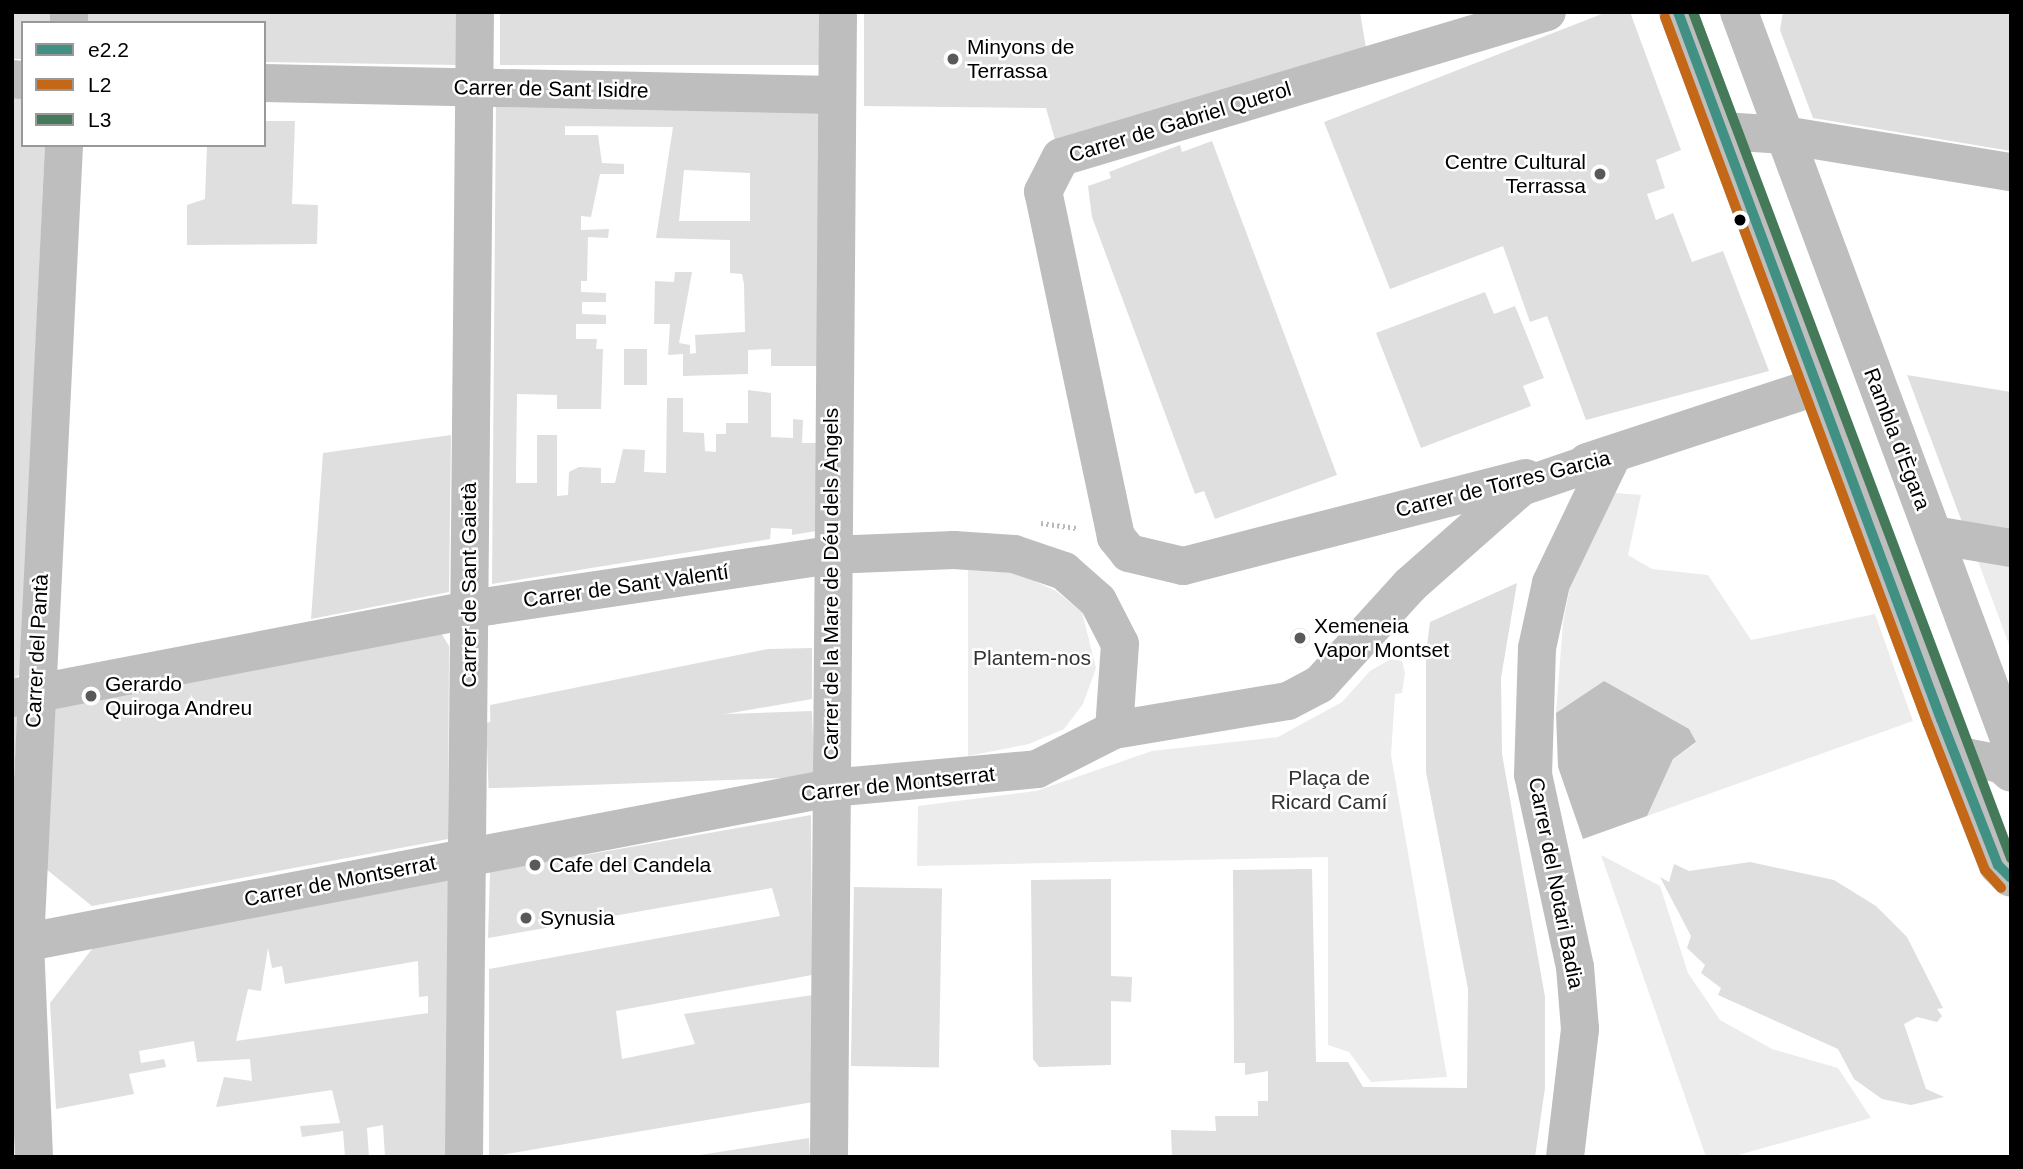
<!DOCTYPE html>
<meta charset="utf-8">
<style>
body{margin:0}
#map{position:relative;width:2023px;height:1169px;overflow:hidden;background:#fff;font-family:Helvetica,sans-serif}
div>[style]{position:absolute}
.green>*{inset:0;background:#ececec}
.water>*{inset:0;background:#bfbfbf}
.building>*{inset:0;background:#dfdfdf;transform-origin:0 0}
.round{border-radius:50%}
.path>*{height:4.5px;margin-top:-2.25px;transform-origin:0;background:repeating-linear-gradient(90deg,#b9b9b9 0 2px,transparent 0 5.5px)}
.minor>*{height:38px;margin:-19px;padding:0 19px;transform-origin:19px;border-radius:19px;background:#bebebe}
.bus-1>*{height:10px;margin:-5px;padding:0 5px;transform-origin:5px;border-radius:5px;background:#409183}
.bus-2>*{height:10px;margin:-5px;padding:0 5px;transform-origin:5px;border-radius:5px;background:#c46716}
.bus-3>*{height:10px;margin:-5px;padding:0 5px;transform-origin:5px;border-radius:5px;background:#447a5a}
.dots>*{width:19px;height:19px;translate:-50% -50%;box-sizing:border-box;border:4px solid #fff;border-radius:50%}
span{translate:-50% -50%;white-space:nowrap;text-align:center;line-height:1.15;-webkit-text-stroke:5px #fff;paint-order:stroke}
.poi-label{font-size:21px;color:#000}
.left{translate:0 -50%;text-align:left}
.right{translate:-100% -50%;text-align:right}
.street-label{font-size:21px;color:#000}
.park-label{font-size:21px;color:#333}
.frame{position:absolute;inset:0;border:14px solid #000;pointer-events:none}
.legend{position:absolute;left:21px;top:21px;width:245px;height:126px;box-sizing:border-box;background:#fff;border:2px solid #999;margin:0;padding:9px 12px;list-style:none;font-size:21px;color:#000}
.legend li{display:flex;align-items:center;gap:14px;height:35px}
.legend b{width:35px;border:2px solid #999}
</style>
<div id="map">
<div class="green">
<i style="clip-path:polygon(1602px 492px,1641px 495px,1628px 555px,1652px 569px,1708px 575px,1751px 640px,1875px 614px,1913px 721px,1647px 816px,1673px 759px,1696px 743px,1604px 681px,1556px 713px,1563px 623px,1580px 535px)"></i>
<i style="clip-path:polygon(1969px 537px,2011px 544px,2011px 650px)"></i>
<i style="clip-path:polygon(968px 570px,1017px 573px,1056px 591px,1082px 612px,1096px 668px,1083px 704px,1064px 729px,1029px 744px,968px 756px)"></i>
<i style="clip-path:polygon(1391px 659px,1402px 661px,1405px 673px,1402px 693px,1395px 694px,1391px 755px,1447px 1077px,1371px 1082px,1349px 1052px,1328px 1045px,1328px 857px,917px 866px,918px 806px,1036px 791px,1152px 751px,1278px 737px,1342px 702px,1370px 671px)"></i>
<i style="clip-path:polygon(1601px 855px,1660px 886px,1688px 973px,1720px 1020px,1772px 1049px,1838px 1068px,1871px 1118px,1731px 1157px,1706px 1157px)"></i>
</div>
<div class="water">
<i style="clip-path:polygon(1604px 681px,1689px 729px,1696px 742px,1673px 759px,1647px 816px,1583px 839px,1558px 767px,1556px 713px)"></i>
</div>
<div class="building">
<i style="clip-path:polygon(12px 12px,53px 12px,52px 23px,23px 23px,23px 59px,12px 59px)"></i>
<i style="clip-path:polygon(87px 12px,459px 12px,458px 65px,264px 62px,264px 23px,87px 23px)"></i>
<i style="left:500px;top:12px;width:321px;height:53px"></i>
<i style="clip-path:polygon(864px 12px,1360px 12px,1366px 48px,1055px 140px,1046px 108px,864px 106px)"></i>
<i style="clip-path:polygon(1607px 12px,1630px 12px,1681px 150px,1656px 160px,1665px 188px,1647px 194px,1656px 220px,1673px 213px,1692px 262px,1723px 251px,1769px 371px,1586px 420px,1547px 316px,1530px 322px,1503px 246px,1390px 289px,1324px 122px)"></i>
<i style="clip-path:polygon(1783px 12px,2011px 12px,2011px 151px,1813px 118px,1780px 30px)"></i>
<i style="clip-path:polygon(12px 94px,23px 94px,23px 145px,45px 145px,20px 674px,12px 680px)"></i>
<i style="clip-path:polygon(evenodd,496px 100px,820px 105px,817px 366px,771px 366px,771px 349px,748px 350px,748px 374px,683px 376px,683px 354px,668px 355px,670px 324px,654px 324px,655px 281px,674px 282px,675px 272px,692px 272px,679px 343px,690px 345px,690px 354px,696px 353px,695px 335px,745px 332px,744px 284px,742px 274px,730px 273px,730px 240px,656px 238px,673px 127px,565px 126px,565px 135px,598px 135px,602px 163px,624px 164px,624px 174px,600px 174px,591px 217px,581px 216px,581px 230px,609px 229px,608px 238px,588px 237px,587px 281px,581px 281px,581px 292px,606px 293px,606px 302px,582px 302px,582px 314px,606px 315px,606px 324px,576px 324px,576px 339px,597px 339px,596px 349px,603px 349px,601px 409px,557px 409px,557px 395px,517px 394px,516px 474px,516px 483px,537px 483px,537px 435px,557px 435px,557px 496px,568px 495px,569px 472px,579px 467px,601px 468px,601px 483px,615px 483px,623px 449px,645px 450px,644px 472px,666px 473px,667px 398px,683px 398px,683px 432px,704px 433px,705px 451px,716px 452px,716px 434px,726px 434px,726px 423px,748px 423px,748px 390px,771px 393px,771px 437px,793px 438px,793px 419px,803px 420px,802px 443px,816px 443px,816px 531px,792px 535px,792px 529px,771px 528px,770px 539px,492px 584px,496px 100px,684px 170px,750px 173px,750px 221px,679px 221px,684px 170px)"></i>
<i style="clip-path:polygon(264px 121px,295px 121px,292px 204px,318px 205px,317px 244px,187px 245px,187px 205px,205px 199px,207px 145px,264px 145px)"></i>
<i style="clip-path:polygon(1212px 141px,1337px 475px,1215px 519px,1204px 491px,1195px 494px,1092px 217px,1088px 186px,1111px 178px,1109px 172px,1180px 145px,1182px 152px)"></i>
<i style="clip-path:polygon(1485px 292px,1494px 314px,1515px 306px,1544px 378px,1523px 386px,1531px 406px,1421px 448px,1376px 333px)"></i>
<i style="left:624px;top:349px;width:23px;height:36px"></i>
<i style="clip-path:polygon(1907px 375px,2011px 392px,2011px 532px,1962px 522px)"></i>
<i style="clip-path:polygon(451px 435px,449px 592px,311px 619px,323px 453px)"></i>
<i style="clip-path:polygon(1517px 583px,1501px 678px,1502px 754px,1545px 997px,1545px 1088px,1535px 1157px,1172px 1157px,1171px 1130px,1216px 1131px,1215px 1116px,1258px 1116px,1258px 1101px,1268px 1101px,1268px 1071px,1245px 1075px,1245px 1063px,1234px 1063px,1233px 870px,1312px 869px,1316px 1062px,1348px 1062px,1363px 1087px,1467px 1088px,1468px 989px,1426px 772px,1426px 653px,1430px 622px)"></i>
<i class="round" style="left:1290px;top:628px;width:20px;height:20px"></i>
<i style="clip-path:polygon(441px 633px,449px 646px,448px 839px,92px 906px,46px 869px,55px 705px)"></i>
<i style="clip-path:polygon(812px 648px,812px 699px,491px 755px,490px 705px,768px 649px)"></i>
<i style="clip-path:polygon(12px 709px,18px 714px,14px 777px,12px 776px)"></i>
<i style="left:812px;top:711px;width:66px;height:326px;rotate:88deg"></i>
<i style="clip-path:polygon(811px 815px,812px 975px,616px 1011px,622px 1059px,695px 1044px,684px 1014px,813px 995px,813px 1102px,489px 1157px,489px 969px,780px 916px,772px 888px,488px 938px,490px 872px)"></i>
<i style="clip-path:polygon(1750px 862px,1834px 880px,1876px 906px,1907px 937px,1943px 1008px,1937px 1009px,1942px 1016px,1937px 1022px,1917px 1017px,1904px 1024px,1926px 1089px,1944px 1097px,1911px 1105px,1882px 1099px,1854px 1079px,1838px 1049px,1718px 995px,1721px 988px,1701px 973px,1705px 965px,1687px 948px,1691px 936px,1660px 877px,1669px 882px,1674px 864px,1689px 871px)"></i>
<i style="clip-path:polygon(evenodd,449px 879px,446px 1157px,385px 1157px,383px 1125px,367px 1128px,369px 1157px,345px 1157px,343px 1131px,302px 1137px,300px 1126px,340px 1123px,332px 1090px,216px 1107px,224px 1077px,252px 1081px,250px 1059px,197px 1062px,194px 1041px,139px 1051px,141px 1063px,164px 1059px,166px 1067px,129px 1074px,134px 1094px,56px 1109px,50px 1003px,96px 944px,449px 879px,268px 948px,272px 968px,282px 966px,285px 984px,418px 961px,419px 997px,428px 996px,428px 1013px,236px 1041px,248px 989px,261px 991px,268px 948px)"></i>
<i style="clip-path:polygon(1111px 879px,1111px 976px,1132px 977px,1131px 1002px,1111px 1001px,1111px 1065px,1039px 1067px,1033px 1059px,1031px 880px)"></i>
<i style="left:854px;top:887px;width:88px;height:179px;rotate:1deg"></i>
<i style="clip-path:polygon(809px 1138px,810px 1157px,701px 1157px,700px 1155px)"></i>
</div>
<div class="path">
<i style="left:1041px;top:523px;width:36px;rotate:8deg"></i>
</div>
<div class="minor">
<i style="left:1678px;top:12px;width:754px;rotate:69.6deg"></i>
<i style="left:1941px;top:719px;width:157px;rotate:68.7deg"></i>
<i style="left:1998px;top:865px;width:18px;rotate:45deg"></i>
<i style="left:1739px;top:12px;width:781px;rotate:69.62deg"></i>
<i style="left:69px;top:23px;width:11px;rotate:-90deg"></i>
<i style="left:12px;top:79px;width:11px;rotate:5deg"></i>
<i style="left:264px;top:83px;width:573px;rotate:1.2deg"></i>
<i style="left:1723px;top:131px;width:61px;rotate:3.8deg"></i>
<i style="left:1784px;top:135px;width:230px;rotate:9.3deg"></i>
<i style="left:1587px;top:462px;width:243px;rotate:-18.2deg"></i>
<i style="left:1526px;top:478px;width:354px;rotate:165.6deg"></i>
<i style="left:1183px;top:566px;width:56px;rotate:-166.5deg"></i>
<i style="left:1129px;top:553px;width:21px;rotate:-129deg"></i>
<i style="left:1116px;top:537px;width:353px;rotate:-101.9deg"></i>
<i style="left:1043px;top:192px;width:39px;rotate:-63deg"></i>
<i style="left:1061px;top:157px;width:507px;rotate:-16.61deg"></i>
<i style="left:1934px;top:535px;width:78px;rotate:9.6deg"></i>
<i style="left:12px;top:698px;width:487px;rotate:-10.9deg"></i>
<i style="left:490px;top:606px;width:344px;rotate:-8.5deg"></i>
<i style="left:830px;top:555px;width:124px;rotate:-2.3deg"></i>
<i style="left:954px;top:550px;width:60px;rotate:3.8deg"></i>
<i style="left:1014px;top:554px;width:53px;rotate:18.8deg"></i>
<i style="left:1064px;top:571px;width:45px;rotate:41.4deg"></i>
<i style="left:1098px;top:601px;width:48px;rotate:62.9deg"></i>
<i style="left:1120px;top:644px;width:86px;rotate:94deg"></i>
<i style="left:1955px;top:755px;width:47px;rotate:11.1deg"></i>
<i style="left:2001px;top:764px;width:13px;rotate:42deg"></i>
<i style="left:12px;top:945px;width:833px;rotate:-10.86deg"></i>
<i style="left:830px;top:788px;width:208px;rotate:-5.2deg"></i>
<i style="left:1037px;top:769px;width:86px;rotate:-26.9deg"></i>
<i style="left:1114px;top:730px;width:176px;rotate:-9.5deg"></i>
<i style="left:1288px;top:701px;width:36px;rotate:-28deg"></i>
<i style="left:1320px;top:684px;width:134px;rotate:-47.7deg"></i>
<i style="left:1410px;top:585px;width:148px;rotate:-41.4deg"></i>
<i style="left:1521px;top:487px;width:96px;rotate:-18.8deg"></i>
<i style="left:34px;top:1157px;width:214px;rotate:-92.4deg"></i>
<i style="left:25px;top:943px;width:799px;rotate:-87.2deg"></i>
<i style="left:464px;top:1157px;width:1145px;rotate:-89.45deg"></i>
<i style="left:829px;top:1157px;width:1145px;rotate:-89.55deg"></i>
<i style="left:1565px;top:1157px;width:129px;rotate:-83.3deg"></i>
<i style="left:1580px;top:1029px;width:62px;rotate:-94.6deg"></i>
<i style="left:1575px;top:967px;width:197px;rotate:-102.3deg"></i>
<i style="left:1533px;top:775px;width:127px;rotate:-88.2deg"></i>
<i style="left:1537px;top:648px;width:66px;rotate:-77.8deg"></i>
<i style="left:1551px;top:583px;width:141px;rotate:-64.3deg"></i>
</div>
<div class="bus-1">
<i style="left:1678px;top:12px;width:754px;rotate:69.6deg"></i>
<i style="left:1941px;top:719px;width:157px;rotate:68.7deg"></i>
<i style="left:1998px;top:865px;width:18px;rotate:45deg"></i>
</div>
<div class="bus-2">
<i style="left:1665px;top:17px;width:754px;rotate:69.6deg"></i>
<i style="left:1928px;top:724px;width:157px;rotate:68.7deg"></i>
<i style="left:1985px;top:870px;width:24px;rotate:48deg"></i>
</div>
<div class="bus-3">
<i style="left:1693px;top:12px;width:904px;rotate:69.4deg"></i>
</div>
<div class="dots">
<i style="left:953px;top:59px;background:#595959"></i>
<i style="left:1600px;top:174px;background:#595959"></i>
<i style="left:1740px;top:220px;background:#000"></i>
<i style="left:1300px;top:638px;background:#595959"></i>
<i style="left:91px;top:696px;background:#595959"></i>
<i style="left:535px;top:865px;background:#595959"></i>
<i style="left:526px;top:918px;background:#595959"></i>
</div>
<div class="poi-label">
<span class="left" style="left:967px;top:59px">Minyons de<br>Terrassa</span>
<span class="right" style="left:1586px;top:174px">Centre Cultural<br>Terrassa</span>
<span class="left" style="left:1314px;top:638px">Xemeneia<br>Vapor Montset</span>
<span class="left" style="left:105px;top:696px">Gerardo<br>Quiroga Andreu</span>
<span class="left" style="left:549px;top:865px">Cafe del Candela</span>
<span class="left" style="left:540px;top:918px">Synusia</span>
</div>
<div class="street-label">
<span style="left:551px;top:89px;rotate:1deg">Carrer de Sant Isidre</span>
<span style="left:1180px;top:122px;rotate:-17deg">Carrer de Gabriel Querol</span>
<span style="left:1897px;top:439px;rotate:69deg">Rambla d'Ègara</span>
<span style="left:1503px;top:484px;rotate:-14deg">Carrer de Torres Garcia</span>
<span style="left:831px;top:584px;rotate:-90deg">Carrer de la Mare de Déu dels Àngels</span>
<span style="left:469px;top:585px;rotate:-90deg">Carrer de Sant Gaietà</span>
<span style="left:626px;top:586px;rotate:-8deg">Carrer de Sant Valentí</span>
<span style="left:37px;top:651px;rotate:-87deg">Carrer del Pantà</span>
<span style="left:898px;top:784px;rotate:-6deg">Carrer de Montserrat</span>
<span style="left:340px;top:881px;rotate:-11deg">Carrer de Montserrat</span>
<span style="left:1556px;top:883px;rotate:79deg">Carrer del Notari Badia</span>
</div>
<div class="park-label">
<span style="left:1032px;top:658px">Plantem-nos</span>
<span style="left:1329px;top:790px">Plaça de<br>Ricard Camí</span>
</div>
<div class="frame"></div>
<ul class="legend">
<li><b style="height:9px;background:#409183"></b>e2.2</li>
<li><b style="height:9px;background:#c46716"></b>L2</li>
<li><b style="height:9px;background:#447a5a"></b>L3</li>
</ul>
</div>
